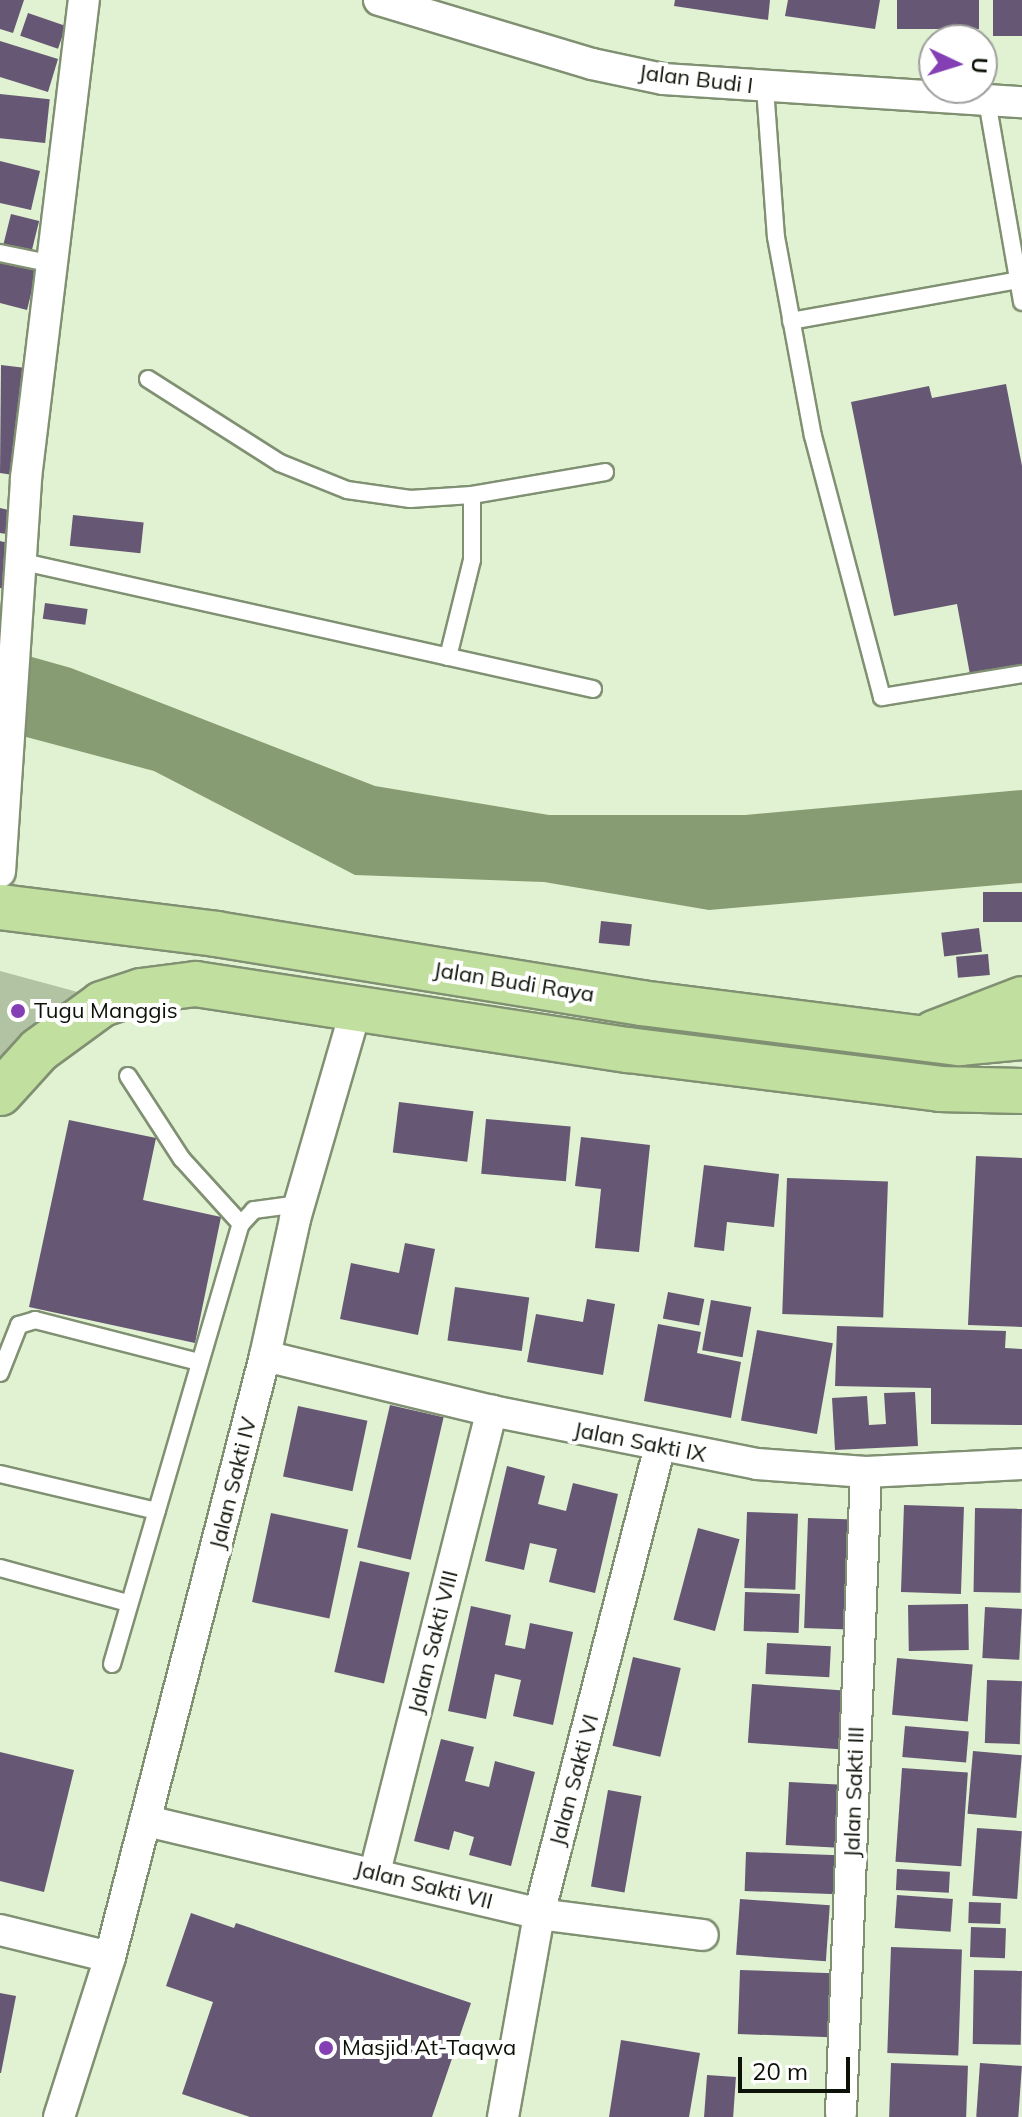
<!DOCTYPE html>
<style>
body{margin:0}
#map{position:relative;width:1022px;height:2117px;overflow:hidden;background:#e0f2d1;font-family:Mulish,sans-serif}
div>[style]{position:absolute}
.green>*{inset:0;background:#b2c3a3}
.water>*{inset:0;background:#879c72}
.building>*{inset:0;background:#665774;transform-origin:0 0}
.roads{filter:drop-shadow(2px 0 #809072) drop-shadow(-2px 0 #809072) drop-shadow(0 2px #809072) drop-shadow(0 -2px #809072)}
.lane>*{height:16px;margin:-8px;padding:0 8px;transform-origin:8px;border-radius:8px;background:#fff}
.street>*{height:30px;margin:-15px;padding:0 15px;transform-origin:15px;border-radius:15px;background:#fff}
.primary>*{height:44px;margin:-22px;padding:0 22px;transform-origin:22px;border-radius:22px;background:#c1df9e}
.dots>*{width:22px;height:22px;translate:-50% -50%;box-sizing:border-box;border:4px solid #fff;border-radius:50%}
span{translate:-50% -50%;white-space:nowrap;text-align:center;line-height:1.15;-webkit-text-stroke:8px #fff;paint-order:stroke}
.street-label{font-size:22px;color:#0c1207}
.poi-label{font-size:22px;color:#0c1207}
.left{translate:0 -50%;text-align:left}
.north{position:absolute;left:918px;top:24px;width:80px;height:80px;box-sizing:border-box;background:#fff;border:2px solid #9ea09c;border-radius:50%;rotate:94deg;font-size:22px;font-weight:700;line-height:32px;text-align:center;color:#0c1207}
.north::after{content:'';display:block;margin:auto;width:28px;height:36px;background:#833fb3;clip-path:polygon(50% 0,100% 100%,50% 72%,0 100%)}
.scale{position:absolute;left:738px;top:2057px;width:112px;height:36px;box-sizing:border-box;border:4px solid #0c1207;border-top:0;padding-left:10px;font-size:24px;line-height:28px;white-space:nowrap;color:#0c1207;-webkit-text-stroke:6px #fff;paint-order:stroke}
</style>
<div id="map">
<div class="green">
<i style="clip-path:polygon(0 971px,122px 1004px,0 1078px)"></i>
</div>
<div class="water">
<i style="clip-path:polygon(0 648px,71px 668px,375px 786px,549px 815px,745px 815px,1022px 790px,1022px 883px,709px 910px,544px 882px,355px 875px,154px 771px,0 730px)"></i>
</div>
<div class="building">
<i style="clip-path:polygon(0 0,24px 0,13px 33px,0 29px)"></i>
<i style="clip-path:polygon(675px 0,770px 0,768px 20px,674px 6px)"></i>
<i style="clip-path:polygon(788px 0,880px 0,875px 29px,785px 16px)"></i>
<i style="left:897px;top:0;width:82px;height:29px"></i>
<i style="left:993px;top:0;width:29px;height:36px"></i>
<i style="left:28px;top:13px;width:40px;height:24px;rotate:19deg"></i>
<i style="clip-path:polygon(0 41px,58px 59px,48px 92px,0 77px)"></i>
<i style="left:0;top:94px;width:50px;height:44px;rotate:6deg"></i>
<i style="clip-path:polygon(0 161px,40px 171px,31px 210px,0 203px)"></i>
<i style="left:11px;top:214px;width:29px;height:35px;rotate:14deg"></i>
<i style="clip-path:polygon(0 257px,38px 266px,27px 310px,0 303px)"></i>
<i style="clip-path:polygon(1px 365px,26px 368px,13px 475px,0 473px)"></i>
<i style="clip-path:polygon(1006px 384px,1022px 466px,1022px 670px,971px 680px,957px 604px,894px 616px,851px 402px,929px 386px,932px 398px)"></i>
<i style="clip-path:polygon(0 508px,13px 511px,7px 534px,0 533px)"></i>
<i style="left:73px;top:515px;width:71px;height:31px;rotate:6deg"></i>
<i style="clip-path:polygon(0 541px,20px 546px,9px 590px,0 588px)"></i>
<i style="left:45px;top:603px;width:43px;height:16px;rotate:8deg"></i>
<i style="left:1022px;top:892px;width:30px;height:39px;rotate:90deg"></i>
<i style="left:601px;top:921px;width:31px;height:22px;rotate:6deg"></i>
<i style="left:979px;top:928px;width:24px;height:38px;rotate:83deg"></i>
<i style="left:988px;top:954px;width:21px;height:32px;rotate:85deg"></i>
<i style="left:399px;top:1102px;width:75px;height:51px;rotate:7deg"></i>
<i style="left:486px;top:1119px;width:85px;height:55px;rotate:5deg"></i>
<i style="clip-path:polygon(69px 1120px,156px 1138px,143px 1200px,221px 1217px,195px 1343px,29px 1307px)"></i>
<i style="clip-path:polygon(581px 1137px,650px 1145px,639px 1252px,595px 1248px,601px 1189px,575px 1186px)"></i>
<i style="clip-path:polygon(976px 1156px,1022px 1158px,1022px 1327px,968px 1325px)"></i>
<i style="clip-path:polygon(704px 1165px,779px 1174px,774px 1227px,727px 1222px,724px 1251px,694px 1247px)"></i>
<i style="left:787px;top:1178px;width:101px;height:136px;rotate:2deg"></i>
<i style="clip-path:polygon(405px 1243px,435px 1249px,418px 1335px,340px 1319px,351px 1263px,399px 1273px)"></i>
<i style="left:455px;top:1287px;width:75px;height:54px;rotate:8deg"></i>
<i style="left:668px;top:1292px;width:37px;height:27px;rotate:11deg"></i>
<i style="clip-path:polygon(587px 1299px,615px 1304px,603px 1375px,527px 1362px,536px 1314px,583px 1322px)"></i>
<i style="left:711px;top:1300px;width:41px;height:51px;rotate:10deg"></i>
<i style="clip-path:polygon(658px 1324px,701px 1332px,697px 1353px,741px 1362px,731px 1418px,644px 1401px)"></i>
<i style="clip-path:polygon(837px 1326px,1006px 1331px,1005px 1348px,1022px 1349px,1022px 1425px,931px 1424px,931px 1388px,835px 1386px)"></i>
<i style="left:757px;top:1330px;width:77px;height:92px;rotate:10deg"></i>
<i style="clip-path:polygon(915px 1392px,918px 1446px,835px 1450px,832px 1398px,867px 1396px,869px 1425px,886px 1424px,884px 1393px)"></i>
<i style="left:390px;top:1405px;width:55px;height:146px;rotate:13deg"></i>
<i style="left:298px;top:1406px;width:71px;height:72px;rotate:12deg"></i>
<i style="clip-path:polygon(507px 1466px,545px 1476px,538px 1504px,566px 1511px,573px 1483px,618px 1494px,595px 1593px,549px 1582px,557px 1549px,530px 1543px,524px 1570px,485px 1561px)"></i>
<i style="left:904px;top:1505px;width:60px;height:87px;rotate:2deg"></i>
<i style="left:975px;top:1508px;width:47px;height:84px;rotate:1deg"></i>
<i style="left:747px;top:1512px;width:51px;height:76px;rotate:2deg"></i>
<i style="left:271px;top:1513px;width:79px;height:91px;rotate:12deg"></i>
<i style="left:808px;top:1518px;width:53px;height:110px;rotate:2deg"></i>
<i style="left:698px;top:1528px;width:43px;height:95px;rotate:15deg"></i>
<i style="left:360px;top:1561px;width:51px;height:114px;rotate:13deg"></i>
<i style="left:745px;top:1592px;width:55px;height:39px;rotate:2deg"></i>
<i style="left:968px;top:1604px;width:46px;height:60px;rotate:89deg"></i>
<i style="clip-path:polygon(471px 1606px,511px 1615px,505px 1645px,525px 1649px,530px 1623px,573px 1632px,553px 1725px,513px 1716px,521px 1680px,495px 1674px,486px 1719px,448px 1711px)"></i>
<i style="left:985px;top:1607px;width:37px;height:51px;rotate:3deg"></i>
<i style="left:767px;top:1643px;width:64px;height:31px;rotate:3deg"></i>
<i style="left:633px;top:1657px;width:49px;height:91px;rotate:13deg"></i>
<i style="left:897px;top:1658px;width:76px;height:57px;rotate:5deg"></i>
<i style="left:987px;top:1680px;width:35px;height:63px;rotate:2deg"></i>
<i style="left:752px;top:1684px;width:99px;height:59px;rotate:4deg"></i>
<i style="left:905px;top:1726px;width:64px;height:31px;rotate:5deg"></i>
<i style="clip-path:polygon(441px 1739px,474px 1747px,465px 1781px,489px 1787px,495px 1761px,535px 1772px,511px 1866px,469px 1855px,474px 1837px,454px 1831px,449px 1850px,414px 1841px)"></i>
<i style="left:973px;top:1751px;width:49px;height:63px;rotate:5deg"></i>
<i style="clip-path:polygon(0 1752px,74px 1770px,44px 1892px,0 1881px)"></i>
<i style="left:902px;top:1768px;width:66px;height:94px;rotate:4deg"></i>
<i style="left:789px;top:1782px;width:58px;height:63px;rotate:3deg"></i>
<i style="left:608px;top:1790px;width:34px;height:98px;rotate:10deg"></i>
<i style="left:977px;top:1828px;width:45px;height:68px;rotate:4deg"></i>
<i style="left:746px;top:1852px;width:93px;height:39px;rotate:2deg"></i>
<i style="left:897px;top:1869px;width:53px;height:21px;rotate:3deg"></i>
<i style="left:897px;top:1895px;width:56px;height:33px;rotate:4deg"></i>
<i style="left:740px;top:1899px;width:90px;height:56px;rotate:4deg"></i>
<i style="left:969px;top:1902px;width:32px;height:21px;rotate:2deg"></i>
<i style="clip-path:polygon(191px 1913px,234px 1928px,236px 1923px,471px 2003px,432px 2117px,250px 2117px,182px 2094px,213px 2002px,166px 1986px)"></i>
<i style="left:971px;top:1927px;width:35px;height:30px;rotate:2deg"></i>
<i style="left:891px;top:1947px;width:71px;height:106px;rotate:2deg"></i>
<i style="left:740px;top:1970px;width:93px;height:64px;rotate:2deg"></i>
<i style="left:974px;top:1970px;width:48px;height:74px;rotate:1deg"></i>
<i style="clip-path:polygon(0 1993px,16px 1996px,1px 2073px,0 2073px)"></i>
<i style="clip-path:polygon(621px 2040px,700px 2053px,689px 2117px,609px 2117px)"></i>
<i style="left:891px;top:2063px;width:77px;height:54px;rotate:2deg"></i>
<i style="left:980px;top:2063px;width:42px;height:54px;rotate:4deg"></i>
<i style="left:707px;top:2075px;width:29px;height:42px;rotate:4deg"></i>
</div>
<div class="roads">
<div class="lane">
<i style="left:765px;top:88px;width:149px;rotate:85.8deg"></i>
<i style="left:776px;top:237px;width:202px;rotate:79.5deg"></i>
<i style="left:813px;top:436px;width:270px;rotate:75.2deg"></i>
<i style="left:882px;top:697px;width:142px;rotate:-9.3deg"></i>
<i style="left:987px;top:101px;width:204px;rotate:80.1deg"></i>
<i style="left:0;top:253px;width:54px;rotate:11.7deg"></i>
<i style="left:791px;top:321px;width:232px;rotate:-10.2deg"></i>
<i style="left:148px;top:379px;width:156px;rotate:32.5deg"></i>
<i style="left:280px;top:463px;width:72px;rotate:21.9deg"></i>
<i style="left:347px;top:490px;width:64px;rotate:8.1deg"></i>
<i style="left:410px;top:499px;width:62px;rotate:-3.7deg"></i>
<i style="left:19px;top:561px;width:588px;rotate:12.57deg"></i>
<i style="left:448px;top:657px;width:100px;rotate:-76.1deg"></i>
<i style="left:472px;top:560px;width:65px;rotate:-90deg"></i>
<i style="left:472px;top:495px;width:135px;rotate:-9.8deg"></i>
<i style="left:128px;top:1076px;width:99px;rotate:57deg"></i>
<i style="left:182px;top:1159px;width:88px;rotate:47.8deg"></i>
<i style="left:0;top:1373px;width:52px;rotate:-68.4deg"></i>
<i style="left:19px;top:1325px;width:17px;rotate:-17deg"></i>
<i style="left:35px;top:1320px;width:169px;rotate:14.4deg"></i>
<i style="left:0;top:1474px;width:161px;rotate:13.3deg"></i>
<i style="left:0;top:1568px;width:133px;rotate:15.3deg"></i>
<i style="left:112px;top:1664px;width:459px;rotate:-73.7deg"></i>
<i style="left:241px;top:1224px;width:19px;rotate:-47deg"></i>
<i style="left:254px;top:1210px;width:45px;rotate:-7.6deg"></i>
</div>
<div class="street">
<i style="left:379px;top:0;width:222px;rotate:16.7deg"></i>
<i style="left:592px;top:64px;width:73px;rotate:11.9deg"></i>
<i style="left:663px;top:79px;width:360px;rotate:3.7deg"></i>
<i style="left:0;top:872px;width:395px;rotate:-86.2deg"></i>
<i style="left:26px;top:478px;width:482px;rotate:-83.1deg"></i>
<i style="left:265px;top:1356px;width:234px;rotate:13.6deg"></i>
<i style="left:492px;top:1411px;width:270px;rotate:11.3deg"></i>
<i style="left:757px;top:1464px;width:109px;rotate:4.2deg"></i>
<i style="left:866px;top:1472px;width:156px;rotate:-2.9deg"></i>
<i style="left:147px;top:1821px;width:403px;rotate:13.3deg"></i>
<i style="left:539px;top:1914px;width:165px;rotate:7.3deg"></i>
<i style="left:375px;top:1872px;width:476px;rotate:-75.8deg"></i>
<i style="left:0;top:1930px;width:113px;rotate:13.8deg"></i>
<i style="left:841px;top:2113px;width:641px;rotate:-87.77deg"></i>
<i style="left:59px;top:2117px;width:168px;rotate:-72.3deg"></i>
<i style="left:110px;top:1957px;width:621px;rotate:-75.54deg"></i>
<i style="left:265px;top:1356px;width:140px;rotate:-77.6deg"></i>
<i style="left:295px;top:1219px;width:219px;rotate:-73.8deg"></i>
<i style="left:503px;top:2117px;width:206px;rotate:-79.9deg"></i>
<i style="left:539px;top:1914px;width:483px;rotate:-75.5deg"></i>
</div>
<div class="primary">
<i style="left:0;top:907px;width:218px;rotate:7.1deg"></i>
<i style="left:216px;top:934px;width:431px;rotate:9.2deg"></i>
<i style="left:641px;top:1003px;width:321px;rotate:7.2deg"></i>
<i style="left:959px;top:1043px;width:63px;rotate:-5.4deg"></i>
<i style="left:934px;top:1033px;width:94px;rotate:-21.1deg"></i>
<i style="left:0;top:1093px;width:58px;rotate:-47.8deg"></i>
<i style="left:39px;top:1050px;width:78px;rotate:-36.1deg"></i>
<i style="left:102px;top:1004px;width:41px;rotate:-18.4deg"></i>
<i style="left:141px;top:991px;width:55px;rotate:-7.3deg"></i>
<i style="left:196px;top:984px;width:437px;rotate:8.7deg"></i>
<i style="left:628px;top:1050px;width:313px;rotate:7.1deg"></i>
<i style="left:939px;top:1089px;width:83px;rotate:1.4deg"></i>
</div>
</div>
<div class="dots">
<i style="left:18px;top:1011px;background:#833fb3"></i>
<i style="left:326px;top:2048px;background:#833fb3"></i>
</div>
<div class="street-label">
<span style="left:696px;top:79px;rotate:7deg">Jalan Budi I</span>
<span style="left:514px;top:982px;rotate:9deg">Jalan Budi Raya</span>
<span style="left:640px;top:1442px;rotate:11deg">Jalan Sakti IX</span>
<span style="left:233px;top:1483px;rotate:-76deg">Jalan Sakti IV</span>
<span style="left:433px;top:1642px;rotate:-76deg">Jalan Sakti VIII</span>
<span style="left:574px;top:1780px;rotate:-75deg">Jalan Sakti VI</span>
<span style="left:854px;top:1792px;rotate:-88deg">Jalan Sakti III</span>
<span style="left:424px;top:1885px;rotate:14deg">Jalan Sakti VII</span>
</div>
<div class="poi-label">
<span class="left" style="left:34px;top:1011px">Tugu Manggis</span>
<span class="left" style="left:342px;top:2048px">Masjid At-Taqwa</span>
</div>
<div class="north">U</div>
<div class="scale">20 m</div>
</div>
